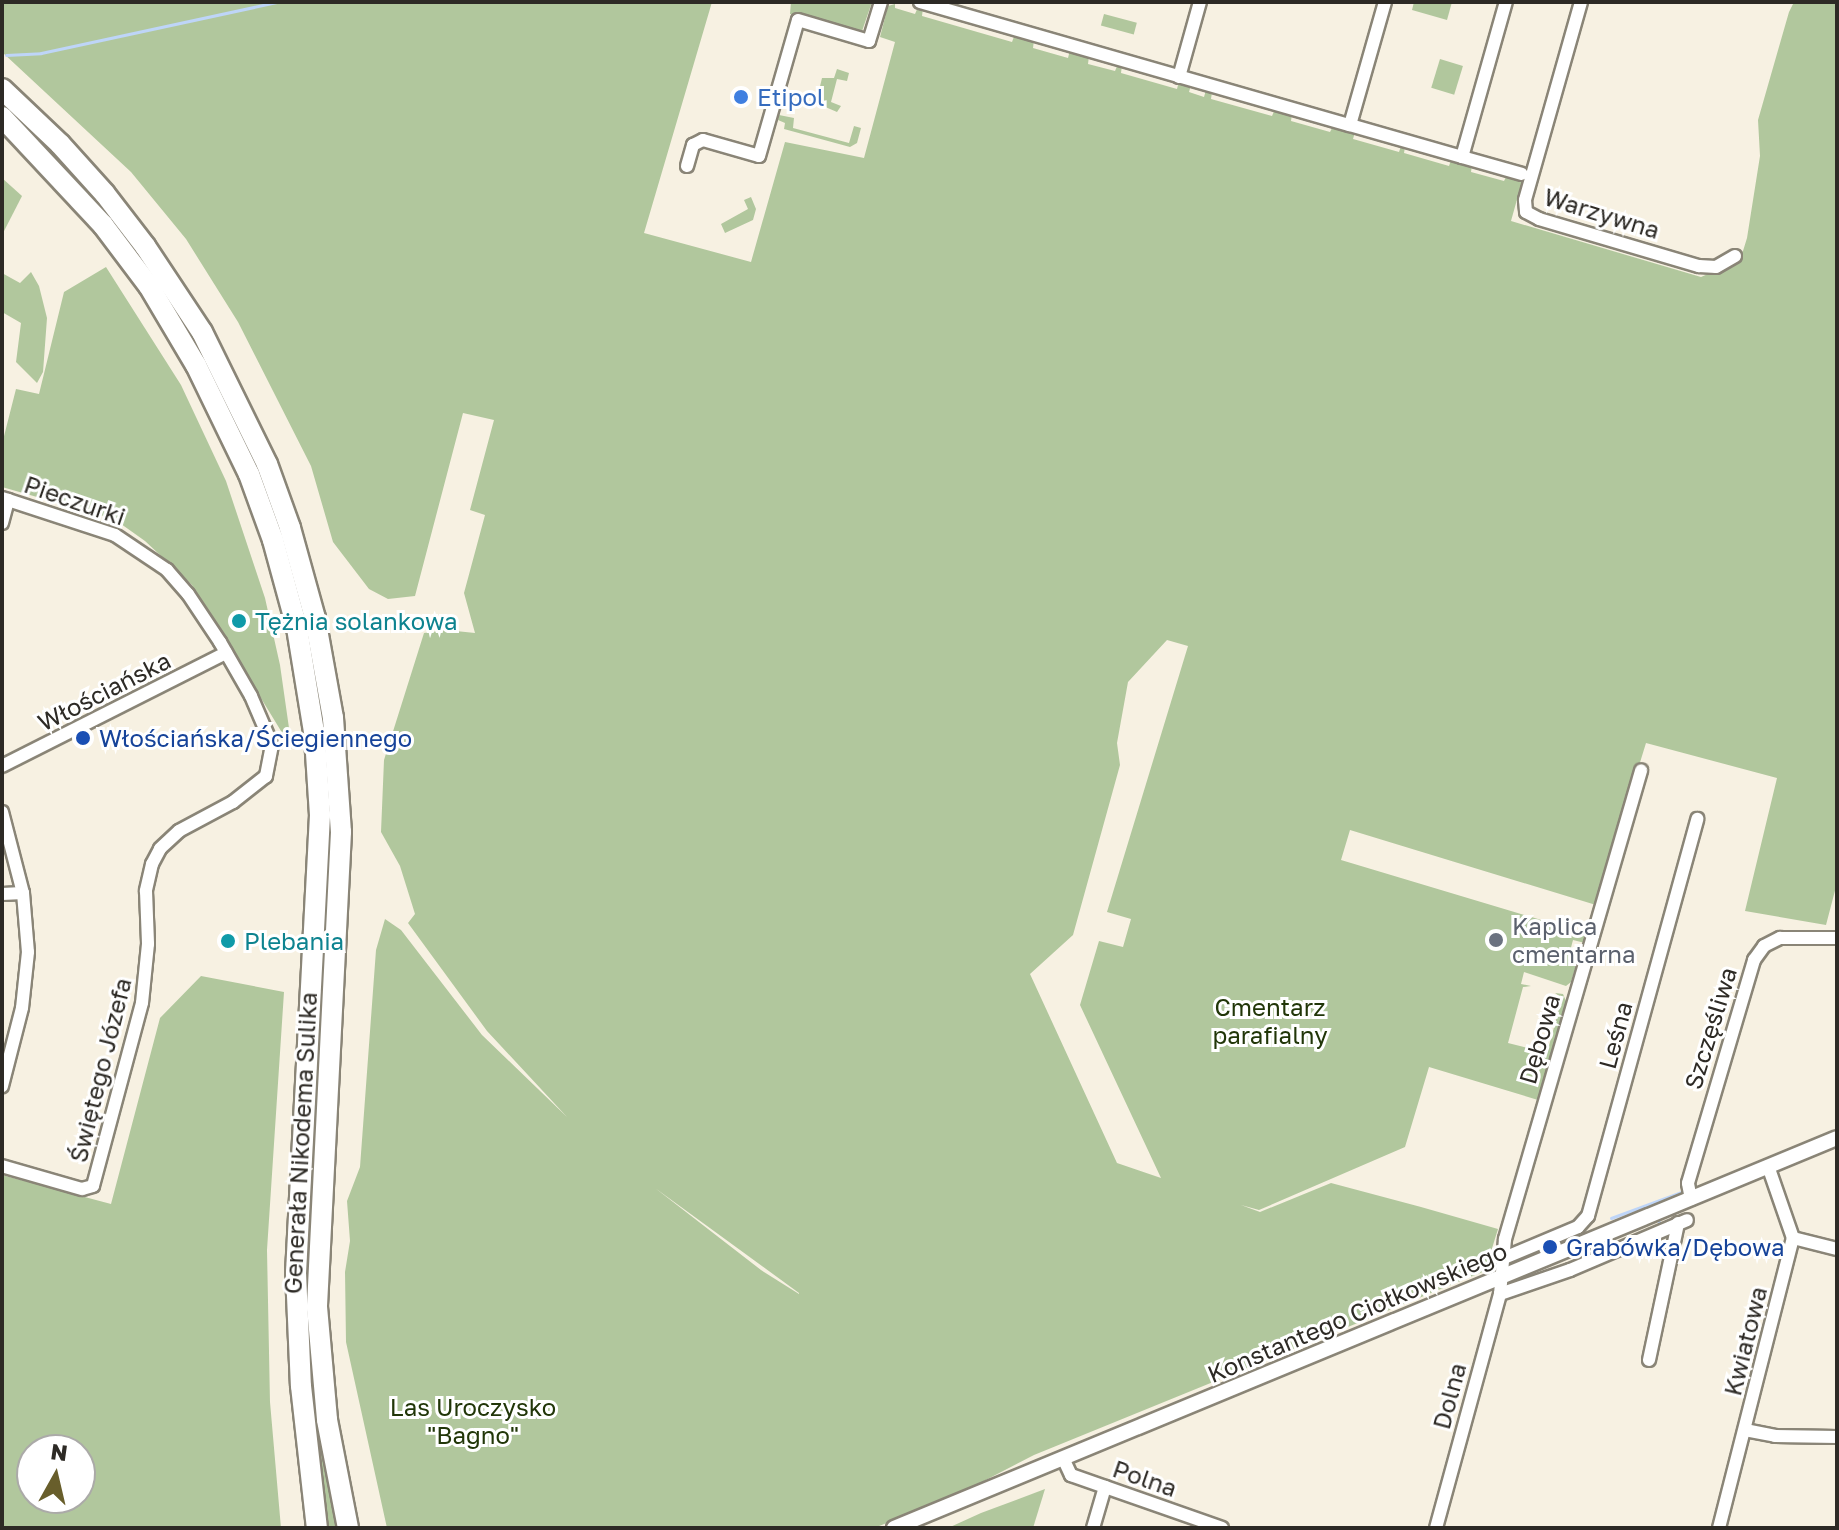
<!DOCTYPE html>
<meta charset="utf-8">
<style>
body{margin:0}
#map{position:relative;width:1839px;height:1530px;overflow:hidden;background:#f7f1e2;font-family:"Golos Text",sans-serif}
div>[style]{position:absolute}
.green>*{inset:0;background:#b1c79d;transform-origin:0 0}
.stream>*{height:3px;margin:-1.5px;padding:0 1.5px;transform-origin:1.5px;border-radius:1.5px;background:#bed5f8}
.roads{filter:drop-shadow(2px 0 #8a8577) drop-shadow(-2px 0 #8a8577) drop-shadow(0 2px #8a8577) drop-shadow(0 -2px #8a8577)}
.minor>*{height:12px;margin:-6px;padding:0 6px;transform-origin:6px;border-radius:6px;background:#fff}
.tertiary>*{height:14px;margin:-7px;padding:0 7px;transform-origin:7px;border-radius:7px;background:#fff}
.trunk>*{height:20px;margin:-10px;padding:0 10px;transform-origin:10px;border-radius:10px;background:#fff}
.dots>*{width:22px;height:22px;translate:-50% -50%;box-sizing:border-box;border:4px solid #fff;border-radius:50%}
span{translate:-50% -50%;white-space:nowrap;text-align:center;line-height:1.15;-webkit-text-stroke:6px #fff;paint-order:stroke}
.shop-label{font-size:24px;color:#366cbe}
.left{translate:0 -50%;text-align:left}
.street-label{font-size:24px;color:#2d2a25}
.culture-label{font-size:24px;color:#0d838f}
.transit-label{font-size:24px;color:#164399}
.worship-label{font-size:24px;color:#5b616d}
.park-label{font-size:24px;color:#213608}
.frame{position:absolute;inset:0;border:4px solid #2d2a25;pointer-events:none}
.north{position:absolute;left:16px;top:1434px;width:80px;height:80px;box-sizing:border-box;background:#fff;border:2px solid #abaaa8;border-radius:50%;rotate:8deg;font-size:22px;font-weight:700;line-height:32px;text-align:center;color:#2d2a25}
.north::after{content:'';display:block;margin:auto;width:28px;height:36px;background:#685e2b;clip-path:polygon(50% 0,100% 100%,50% 72%,0 100%)}
</style>
<div id="map">
<div class="green">
<i style="clip-path:polygon(evenodd,2px 2px,712px 2px,644px 233px,751px 262px,785px 142px,864px 158px,895px 42px,880px 37px,888px 6px,895px 4px,895px 8px,915px 14px,918px 7px,923px 8px,922px 16px,1012px 42px,1015px 34px,1034px 40px,1033px 48px,1068px 58px,1070px 50px,1089px 56px,1088px 64px,1115px 71px,1118px 64px,1122px 65px,1121px 73px,1177px 89px,1179px 81px,1191px 85px,1189px 92px,1204px 97px,1206px 90px,1212px 92px,1211px 99px,1272px 116px,1275px 109px,1292px 114px,1291px 121px,1330px 132px,1333px 126px,1355px 132px,1353px 139px,1399px 152px,1401px 146px,1405px 147px,1404px 153px,1449px 166px,1451px 160px,1472px 165px,1471px 172px,1504px 181px,1507px 175px,1523px 178px,1511px 221px,1701px 277px,1731px 264px,1743px 251px,1747px 238px,1760px 156px,1758px 120px,1789px 12px,1794px 2px,1837px 2px,1837px 883px,1826px 925px,1745px 911px,1777px 778px,1646px 743px,1596px 905px,1350px 830px,1341px 860px,1538px 919px,1587px 936px,1585px 943px,1573px 940px,1568px 959px,1577px 962px,1571px 982px,1566px 986px,1524px 972px,1521px 984px,1531px 986px,1523px 987px,1508px 1043px,1547px 1053px,1562px 998px,1555px 993px,1563px 994px,1566px 1001px,1538px 1100px,1429px 1067px,1405px 1147px,1259px 1210px,1241px 1205px,1260px 1212px,1331px 1183px,1421px 1207px,1498px 1229px,1485px 1271px,1034px 1455px,953px 1497px,874px 1528px,387px 1528px,346px 1342px,345px 1272px,350px 1241px,347px 1201px,360px 1167px,376px 950px,385px 919px,401px 930px,482px 1035px,567px 1117px,487px 1031px,408px 923px,415px 914px,400px 866px,381px 832px,384px 760px,424px 633px,446px 630px,475px 633px,464px 593px,485px 515px,470px 510px,494px 420px,463px 413px,415px 596px,388px 599px,369px 589px,333px 542px,311px 466px,238px 322px,186px 239px,131px 172px,2px 52px,2px 2px,1167px 640px,1188px 646px,1107px 912px,1131px 919px,1123px 947px,1099px 941px,1080px 1005px,1161px 1178px,1117px 1163px,1030px 974px,1073px 935px,1120px 765px,1117px 743px,1128px 682px,1167px 640px,2px 2px,655px 1188px,799px 1293px,799px 1294px,761px 1270px,655px 1188px)"></i>
<i style="clip-path:polygon(791px 2px,872px 2px,861px 34px,790px 14px)"></i>
<i style="clip-path:polygon(1414px 2px,1452px 2px,1447px 20px,1412px 10px)"></i>
<i style="left:1104px;top:14px;width:34px;height:12px;rotate:15deg"></i>
<i style="left:1440px;top:59px;width:24px;height:30px;rotate:17deg"></i>
<i style="clip-path:polygon(837px 69px,849px 73px,847px 81px,837px 79px,831px 102px,841px 106px,837px 112px,816px 103px,822px 78px,834px 78px)"></i>
<i style="clip-path:polygon(779px 115px,794px 118px,793px 128px,849px 143px,854px 126px,861px 128px,857px 143px,850px 147px,784px 129px,785px 123px,778px 120px)"></i>
<i style="clip-path:polygon(2px 178px,22px 196px,2px 235px)"></i>
<i style="clip-path:polygon(751px 197px,756px 209px,753px 220px,725px 233px,721px 224px,748px 209px,744px 200px)"></i>
<i style="clip-path:polygon(106px 267px,181px 385px,226px 481px,265px 598px,280px 665px,292px 749px,192px 585px,145px 541px,114px 519px,2px 487px,2px 444px,16px 389px,39px 394px,64px 292px)"></i>
<i style="clip-path:polygon(31px 272px,39px 286px,47px 318px,43px 372px,37px 383px,16px 362px,21px 323px,2px 312px,2px 273px,20px 283px)"></i>
<i style="clip-path:polygon(326px 812px,334px 813px,310px 1306px,319px 1422px,338px 1528px,327px 1528px,314px 1443px,304px 1305px)"></i>
<i style="clip-path:polygon(evenodd,201px 976px,284px 992px,267px 1250px,270px 1402px,281px 1528px,2px 1528px,2px 1175px,111px 1204px,160px 1018px,201px 976px,32px 1450px,80px 1450px,80px 1498px,32px 1498px,32px 1450px)"></i>
<i style="clip-path:polygon(1045px 1489px,1033px 1528px,948px 1528px,981px 1513px)"></i>
</div>
<div class="stream">
<i style="left:6px;top:55px;width:35px;rotate:-3deg"></i>
<i style="left:41px;top:53px;width:241px;rotate:-12.2deg"></i>
<i style="left:1611px;top:1218px;width:78px;rotate:-20.3deg"></i>
<i style="left:1658px;top:1220px;width:4px;rotate:63deg"></i>
</div>
<div class="roads">
<div class="minor">
<i style="left:920px;top:2px;width:447px;rotate:16deg"></i>
<i style="left:1385px;top:2px;width:128px;rotate:105.9deg"></i>
<i style="left:1350px;top:125px;width:116px;rotate:15.9deg"></i>
<i style="left:1462px;top:157px;width:161px;rotate:-74.2deg"></i>
<i style="left:1581px;top:2px;width:206px;rotate:105.8deg"></i>
<i style="left:1525px;top:200px;width:12px;rotate:85deg"></i>
<i style="left:1526px;top:212px;width:15px;rotate:28deg"></i>
<i style="left:1539px;top:219px;width:167px;rotate:16.4deg"></i>
<i style="left:1699px;top:266px;width:17px;rotate:3deg"></i>
<i style="left:1716px;top:267px;width:22px;rotate:-30deg"></i>
<i style="left:1179px;top:77px;width:78px;rotate:-74.4deg"></i>
<i style="left:1462px;top:157px;width:62px;rotate:15.8deg"></i>
<i style="left:687px;top:166px;width:22px;rotate:-74deg"></i>
<i style="left:693px;top:145px;width:11px;rotate:-27deg"></i>
<i style="left:703px;top:140px;width:58px;rotate:15.9deg"></i>
<i style="left:759px;top:156px;width:141px;rotate:-74deg"></i>
<i style="left:798px;top:20px;width:74px;rotate:16.5deg"></i>
<i style="left:869px;top:41px;width:41px;rotate:-72.9deg"></i>
<i style="left:2px;top:498px;width:119px;rotate:18.1deg"></i>
<i style="left:115px;top:535px;width:63px;rotate:33.9deg"></i>
<i style="left:167px;top:570px;width:32px;rotate:49deg"></i>
<i style="left:188px;top:594px;width:58px;rotate:56.3deg"></i>
<i style="left:220px;top:642px;width:62px;rotate:60.1deg"></i>
<i style="left:251px;top:696px;width:53px;rotate:66.8deg"></i>
<i style="left:272px;top:745px;width:32px;rotate:101deg"></i>
<i style="left:266px;top:776px;width:42px;rotate:141.8deg"></i>
<i style="left:233px;top:802px;width:61px;rotate:151.8deg"></i>
<i style="left:179px;top:831px;width:26px;rotate:137deg"></i>
<i style="left:160px;top:849px;width:17px;rotate:118deg"></i>
<i style="left:152px;top:864px;width:28px;rotate:103deg"></i>
<i style="left:146px;top:891px;width:53px;rotate:87.8deg"></i>
<i style="left:148px;top:944px;width:59px;rotate:95.8deg"></i>
<i style="left:142px;top:1003px;width:189px;rotate:105deg"></i>
<i style="left:93px;top:1186px;width:11px;rotate:165deg"></i>
<i style="left:82px;top:1189px;width:83px;rotate:-164deg"></i>
<i style="left:2px;top:523px;width:24px;rotate:-75deg"></i>
<i style="left:2px;top:766px;width:251px;rotate:-26.8deg"></i>
<i style="left:2px;top:812px;width:84px;rotate:75.5deg"></i>
<i style="left:23px;top:893px;width:59px;rotate:85.2deg"></i>
<i style="left:28px;top:952px;width:56px;rotate:96.1deg"></i>
<i style="left:22px;top:1008px;width:81px;rotate:104.4deg"></i>
<i style="left:2px;top:894px;width:21px;rotate:-3deg"></i>
<i style="left:1691px;top:1199px;width:16px;rotate:-101deg"></i>
<i style="left:1688px;top:1183px;width:233px;rotate:-73.5deg"></i>
<i style="left:1754px;top:960px;width:17px;rotate:-54deg"></i>
<i style="left:1764px;top:946px;width:18px;rotate:-27deg"></i>
<i style="left:1780px;top:938px;width:57px"></i>
<i style="left:1793px;top:1238px;width:45px;rotate:14deg"></i>
<i style="left:1504px;top:1258px;width:80px;rotate:-22.7deg"></i>
<i style="left:1578px;top:1227px;width:15px;rotate:-48deg"></i>
<i style="left:1588px;top:1216px;width:412px;rotate:-74.6deg"></i>
<i style="left:1500px;top:1294px;width:74px;rotate:-18.9deg"></i>
<i style="left:1570px;top:1270px;width:127px;rotate:-23.1deg"></i>
<i style="left:1649px;top:1360px;width:140px;rotate:-78deg"></i>
<i style="left:1745px;top:1430px;width:31px;rotate:11deg"></i>
<i style="left:1775px;top:1436px;width:62px;rotate:0.9deg"></i>
<i style="left:1063px;top:1458px;width:19px;rotate:65deg"></i>
<i style="left:1071px;top:1475px;width:160px;rotate:19.3deg"></i>
<i style="left:1093px;top:1528px;width:43px;rotate:-73.7deg"></i>
<i style="left:1436px;top:1528px;width:243px;rotate:-74.7deg"></i>
<i style="left:1500px;top:1294px;width:55px;rotate:-84.8deg"></i>
<i style="left:1505px;top:1239px;width:488px;rotate:-73.8deg"></i>
<i style="left:1719px;top:1528px;width:299px;rotate:-75.7deg"></i>
<i style="left:1793px;top:1238px;width:76px;rotate:-109.1deg"></i>
</div>
<div class="tertiary">
<i style="left:894px;top:1528px;width:1020px;rotate:-22.47deg"></i>
</div>
<div class="trunk">
<i style="left:2px;top:89px;width:80px;rotate:43.5deg"></i>
<i style="left:60px;top:144px;width:67px;rotate:48deg"></i>
<i style="left:105px;top:194px;width:66px;rotate:52.4deg"></i>
<i style="left:145px;top:246px;width:103px;rotate:56.5deg"></i>
<i style="left:202px;top:332px;width:147px;rotate:63.8deg"></i>
<i style="left:267px;top:464px;width:68px;rotate:70.2deg"></i>
<i style="left:290px;top:528px;width:93px;rotate:74.5deg"></i>
<i style="left:315px;top:618px;width:102px;rotate:79.8deg"></i>
<i style="left:333px;top:718px;width:114px;rotate:86deg"></i>
<i style="left:341px;top:832px;width:476px;rotate:92.9deg"></i>
<i style="left:317px;top:1307px;width:113px;rotate:84.9deg"></i>
<i style="left:327px;top:1420px;width:110px;rotate:79deg"></i>
<i style="left:2px;top:117px;width:148px;rotate:46.9deg"></i>
<i style="left:103px;top:225px;width:76px;rotate:53deg"></i>
<i style="left:149px;top:286px;width:92px;rotate:59.3deg"></i>
<i style="left:196px;top:365px;width:121px;rotate:64.1deg"></i>
<i style="left:249px;top:474px;width:70px;rotate:70deg"></i>
<i style="left:273px;top:540px;width:91px;rotate:74.7deg"></i>
<i style="left:297px;top:628px;width:111px;rotate:80.7deg"></i>
<i style="left:315px;top:738px;width:77px;rotate:86.3deg"></i>
<i style="left:320px;top:815px;width:459px;rotate:93deg"></i>
<i style="left:296px;top:1273px;width:113px;rotate:87.5deg"></i>
<i style="left:301px;top:1386px;width:143px;rotate:83.6deg"></i>
</div>
</div>
<div class="dots">
<i style="left:741px;top:97px;background:#3f7fe0"></i>
<i style="left:239px;top:621px;background:#0f9aa8"></i>
<i style="left:83px;top:738px;background:#1a4fb4"></i>
<i style="left:1496px;top:940px;background:#6b7280"></i>
<i style="left:228px;top:941px;background:#0f9aa8"></i>
<i style="left:1550px;top:1247px;background:#1a4fb4"></i>
</div>
<div class="shop-label">
<span class="left" style="left:757px;top:97px">Etipol</span>
</div>
<div class="street-label">
<span style="left:1602px;top:213px;rotate:17deg">Warzywna</span>
<span style="left:75px;top:500px;rotate:19deg">Pieczurki</span>
<span style="left:104px;top:691px;rotate:-27deg">Włościańska</span>
<span style="left:1710px;top:1028px;rotate:-73deg">Szczęśliwa</span>
<span style="left:1615px;top:1035px;rotate:-75deg">Leśna</span>
<span style="left:1539px;top:1039px;rotate:-74deg">Dębowa</span>
<span style="left:100px;top:1070px;rotate:-76deg">Świętego Józefa</span>
<span style="left:300px;top:1143px;rotate:-87deg">Generała Nikodema Sulika</span>
<span style="left:1357px;top:1312px;rotate:-23deg">Konstantego Ciołkowskiego</span>
<span style="left:1745px;top:1341px;rotate:-76deg">Kwiatowa</span>
<span style="left:1449px;top:1396px;rotate:-75deg">Dolna</span>
<span style="left:1145px;top:1478px;rotate:19deg">Polna</span>
</div>
<div class="culture-label">
<span class="left" style="left:255px;top:621px">Tężnia solankowa</span>
<span class="left" style="left:244px;top:941px">Plebania</span>
</div>
<div class="transit-label">
<span class="left" style="left:99px;top:738px">Włościańska/Ściegiennego</span>
<span class="left" style="left:1566px;top:1247px">Grabówka/Dębowa</span>
</div>
<div class="worship-label">
<span class="left" style="left:1512px;top:940px">Kaplica<br>cmentarna</span>
</div>
<div class="park-label">
<span style="left:1270px;top:1021px">Cmentarz<br>parafialny</span>
<span style="left:473px;top:1421px">Las Uroczysko<br>"Bagno"</span>
</div>
<div class="frame"></div>
<div class="north">N</div>
</div>
